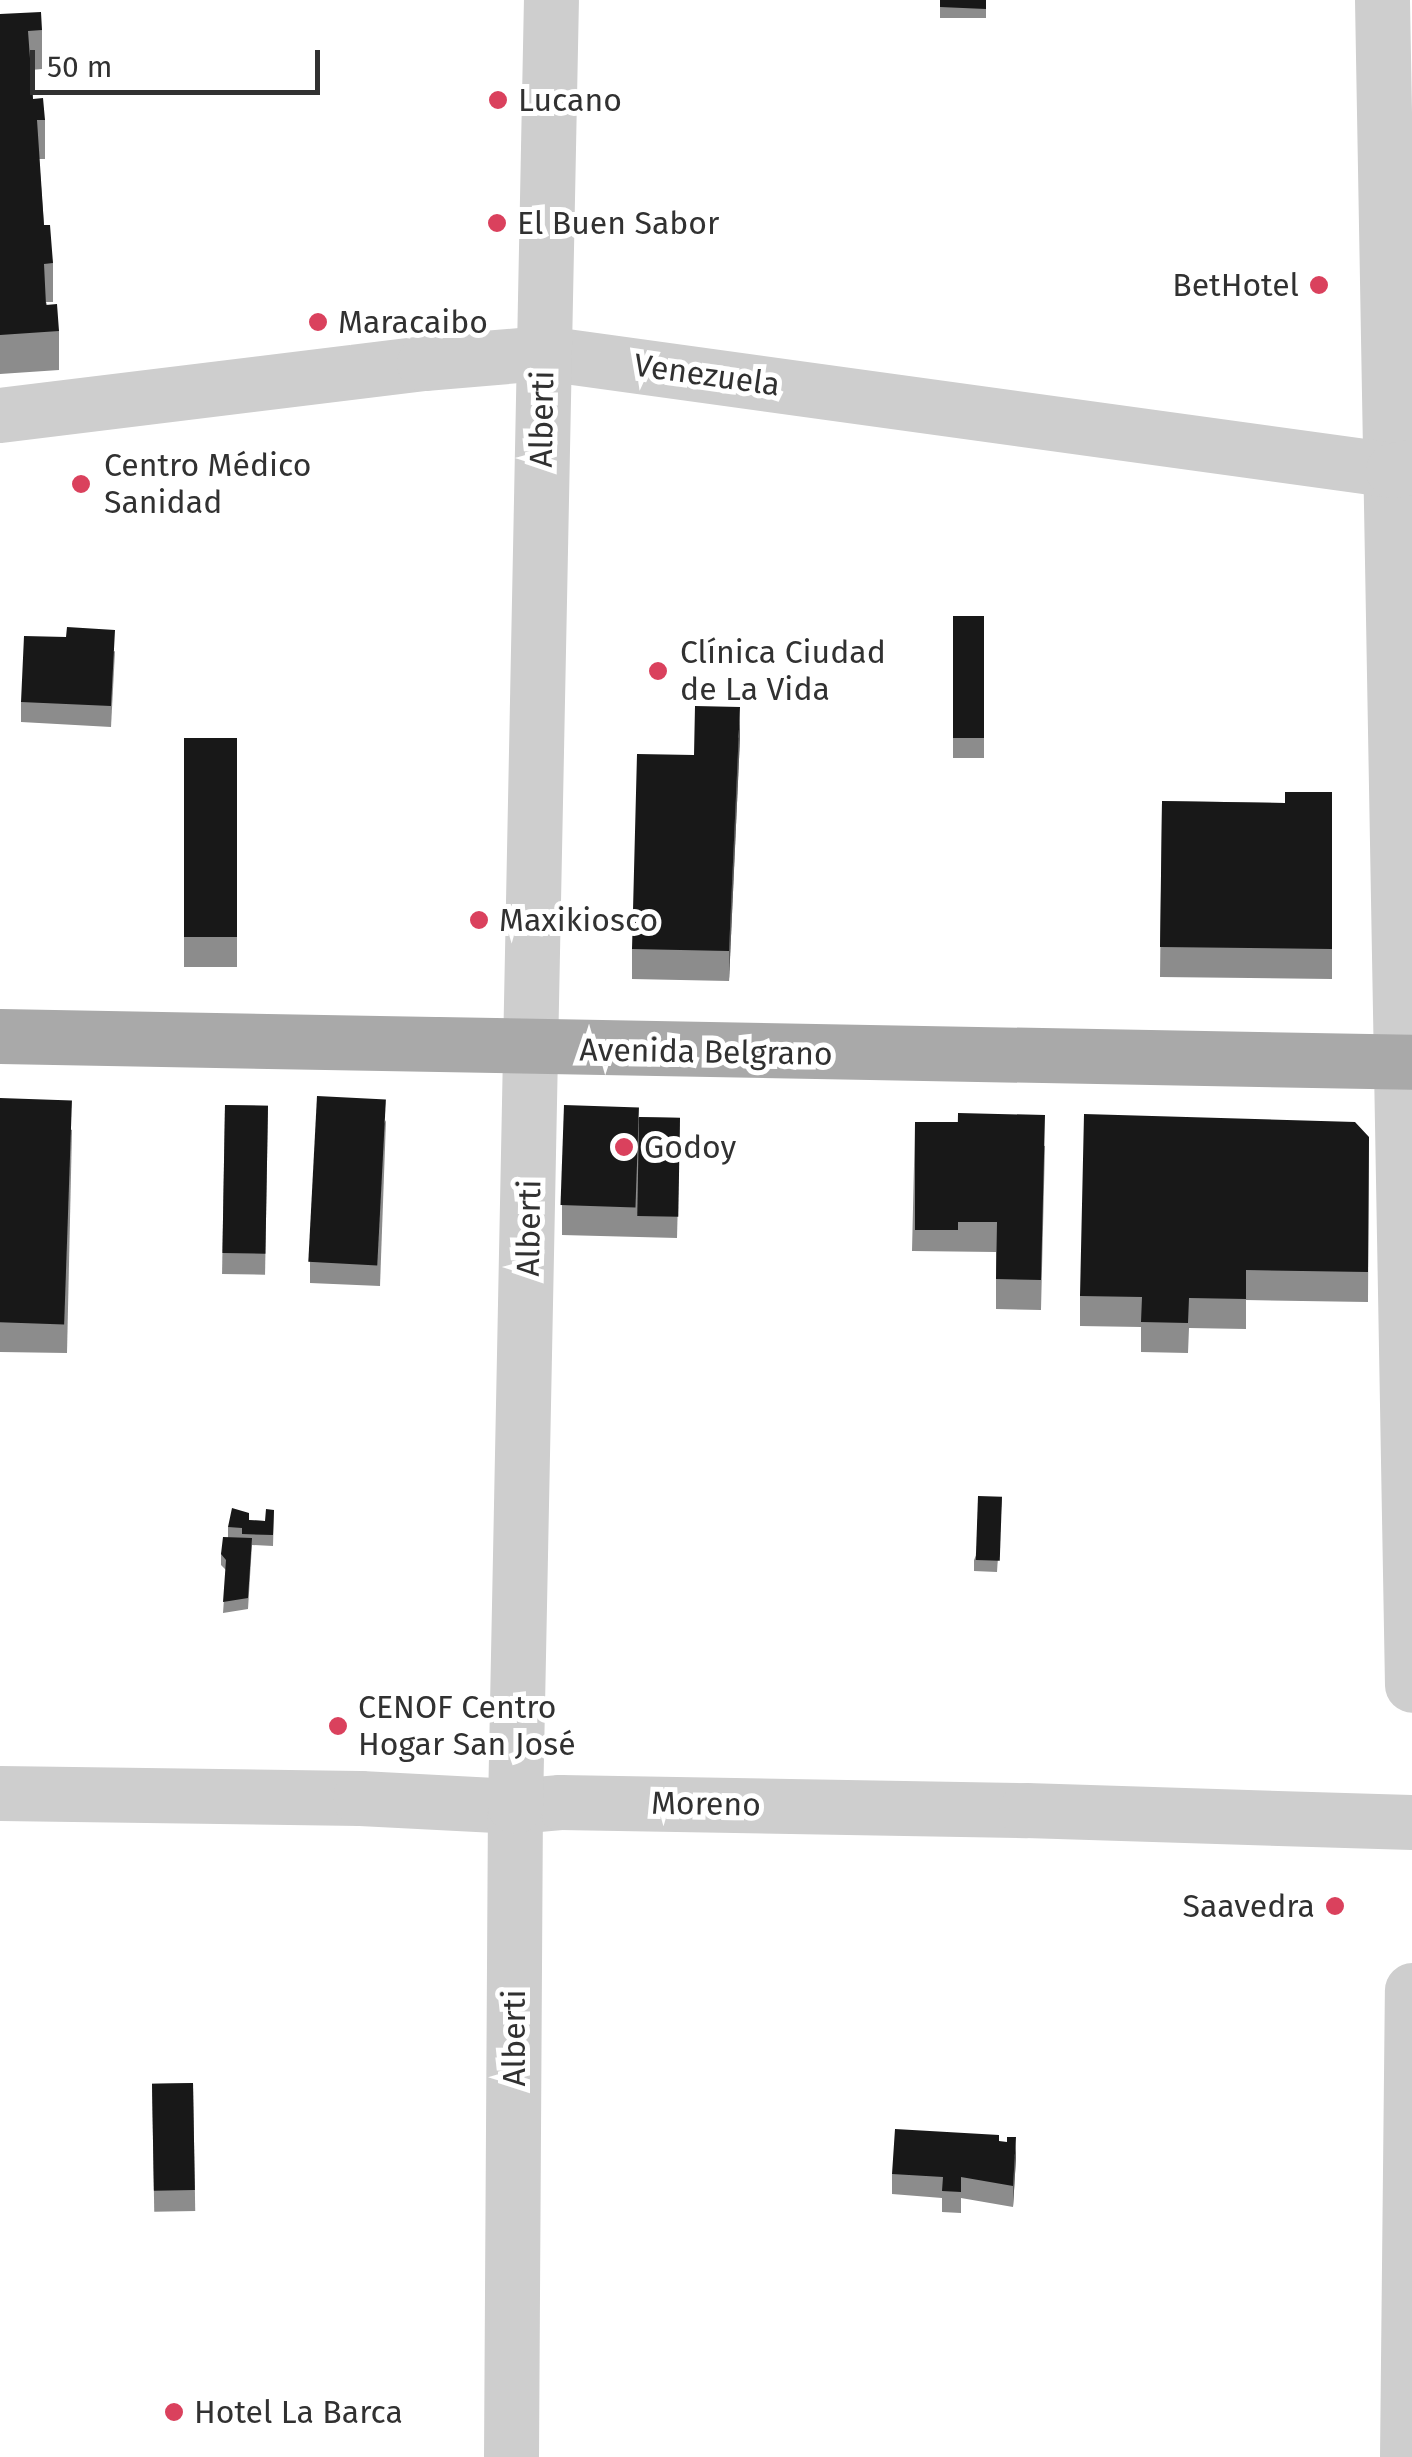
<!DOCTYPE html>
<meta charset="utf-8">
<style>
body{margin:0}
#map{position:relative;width:1412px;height:2457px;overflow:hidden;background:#fff;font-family:"Fira Sans",sans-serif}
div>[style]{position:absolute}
.minor>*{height:55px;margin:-27.5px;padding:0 27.5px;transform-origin:27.5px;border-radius:27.5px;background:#cecece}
.major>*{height:55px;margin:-27.5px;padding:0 27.5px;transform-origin:27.5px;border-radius:27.5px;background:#a9a9a9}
.wall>*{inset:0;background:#8c8c8c;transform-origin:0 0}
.shaded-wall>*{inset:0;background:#5d5d5d}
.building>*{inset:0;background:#181818;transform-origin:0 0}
.dots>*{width:28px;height:28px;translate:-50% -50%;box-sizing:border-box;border:5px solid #fff;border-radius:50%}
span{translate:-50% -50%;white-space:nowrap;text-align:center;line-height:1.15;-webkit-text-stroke:10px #fff;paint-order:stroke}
.poi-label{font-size:32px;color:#313131}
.left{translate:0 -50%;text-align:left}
.right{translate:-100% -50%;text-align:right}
.street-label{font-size:32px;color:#313131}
.scale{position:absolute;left:30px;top:50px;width:290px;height:45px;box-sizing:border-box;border:5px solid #313131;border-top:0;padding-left:12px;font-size:30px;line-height:35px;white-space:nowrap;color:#313131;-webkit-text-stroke:8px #fff;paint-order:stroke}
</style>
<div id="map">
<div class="minor">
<i style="left:1382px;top:0;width:1685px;rotate:88.98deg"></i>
<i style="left:0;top:415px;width:427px;rotate:-7deg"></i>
<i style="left:424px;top:363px;width:120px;rotate:-4.8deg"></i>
<i style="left:544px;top:353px;width:857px;rotate:7.85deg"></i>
<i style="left:1393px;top:470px;width:19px;rotate:-9deg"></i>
<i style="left:0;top:1793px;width:360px;rotate:0.8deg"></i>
<i style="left:360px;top:1798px;width:155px;rotate:3deg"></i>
<i style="left:515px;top:1806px;width:45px;rotate:-5.1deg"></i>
<i style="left:560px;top:1802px;width:466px;rotate:1deg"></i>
<i style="left:1026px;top:1810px;width:386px;rotate:1.8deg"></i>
<i style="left:511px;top:2457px;width:651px;rotate:-89.65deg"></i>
<i style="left:515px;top:1806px;width:1806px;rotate:-88.86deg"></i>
<i style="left:1407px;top:2457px;width:467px;rotate:-89.4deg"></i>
</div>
<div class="major">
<i style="left:0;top:1036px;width:1412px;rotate:1.05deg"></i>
</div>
<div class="wall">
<i style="left:940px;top:0;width:46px;height:18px"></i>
<i style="clip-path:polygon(0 14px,42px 30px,42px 69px,31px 70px,33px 99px,45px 120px,45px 159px,39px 159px,44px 225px,53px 263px,53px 302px,46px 302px,59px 331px,59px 370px,0 374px)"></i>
<i style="left:953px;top:616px;width:31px;height:142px"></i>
<i style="clip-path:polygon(115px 651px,111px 727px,21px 722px,21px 702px)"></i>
<i style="clip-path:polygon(740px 737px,729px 981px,632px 979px,632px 949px,694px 755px)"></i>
<i style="left:237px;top:738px;width:229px;height:53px;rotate:90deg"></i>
<i style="clip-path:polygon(1332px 792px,1332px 979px,1160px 977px,1162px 801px,1285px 803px)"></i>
<i style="clip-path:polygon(0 1098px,72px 1130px,67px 1353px,0 1352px)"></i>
<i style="left:225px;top:1105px;width:43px;height:169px;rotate:1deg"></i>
<i style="clip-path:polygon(639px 1117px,680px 1118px,677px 1238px,562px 1235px,562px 1205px)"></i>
<i style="clip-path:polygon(386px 1120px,380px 1286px,310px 1283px,310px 1262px)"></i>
<i style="clip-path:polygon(915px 1122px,1045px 1146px,1041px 1310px,996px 1309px,996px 1252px,912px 1251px)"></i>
<i style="clip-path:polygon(1369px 1137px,1368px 1302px,1246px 1300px,1246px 1329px,1189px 1328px,1188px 1353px,1141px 1352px,1141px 1327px,1080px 1326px,1080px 1296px)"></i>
<i style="clip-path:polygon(1002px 1497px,997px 1572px,974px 1571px,974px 1560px)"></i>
<i style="clip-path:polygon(274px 1510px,273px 1546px,252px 1545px,248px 1609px,223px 1613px,226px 1570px,221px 1565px,221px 1554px,228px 1537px,228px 1527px,249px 1520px,265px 1521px)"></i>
<i style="left:193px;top:2083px;width:128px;height:41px;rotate:89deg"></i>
<i style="clip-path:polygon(999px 2141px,1016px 2158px,1013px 2207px,961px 2198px,961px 2213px,942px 2212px,942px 2198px,892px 2194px,892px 2174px)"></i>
</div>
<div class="shaded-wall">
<i style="clip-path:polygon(740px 707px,740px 737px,729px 981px,729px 951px)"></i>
<i style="clip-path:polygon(1016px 2137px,1016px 2158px,1013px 2207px,1013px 2186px)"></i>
</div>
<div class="building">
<i style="clip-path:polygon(940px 0,986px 0,986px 9px,940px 7px)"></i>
<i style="clip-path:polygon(41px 12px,42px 30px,28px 31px,33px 99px,43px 98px,45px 120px,37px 120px,44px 225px,50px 225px,53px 263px,44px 264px,46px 305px,57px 304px,59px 331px,0 335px,0 14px)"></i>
<i style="left:953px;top:616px;width:31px;height:122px"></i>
<i style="clip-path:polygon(67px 627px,115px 630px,111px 706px,21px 702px,24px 636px,66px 637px)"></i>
<i style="clip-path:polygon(695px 706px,740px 707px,729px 951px,632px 949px,637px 754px,694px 755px)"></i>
<i style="left:237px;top:738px;width:199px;height:53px;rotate:90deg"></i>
<i style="clip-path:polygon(1285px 792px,1332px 792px,1332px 949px,1160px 947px,1162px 801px,1285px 803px)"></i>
<i style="left:317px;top:1096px;width:69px;height:166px;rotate:3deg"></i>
<i style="left:0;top:1098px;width:72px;height:224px;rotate:2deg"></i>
<i style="left:225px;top:1105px;width:43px;height:148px;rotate:1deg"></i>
<i style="left:564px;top:1105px;width:75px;height:100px;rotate:2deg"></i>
<i style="clip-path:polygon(958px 1113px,1045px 1115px,1041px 1280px,996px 1279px,997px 1222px,956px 1222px)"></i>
<i style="clip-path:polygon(1084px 1114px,1355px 1122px,1369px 1137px,1368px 1272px,1246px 1270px,1246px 1299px,1189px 1298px,1188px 1323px,1141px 1322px,1142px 1297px,1080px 1296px)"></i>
<i style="left:639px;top:1117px;width:41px;height:99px;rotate:1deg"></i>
<i style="left:915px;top:1122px;width:43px;height:108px"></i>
<i style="left:978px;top:1496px;width:24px;height:64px;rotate:2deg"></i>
<i style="clip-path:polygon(232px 1508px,249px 1513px,249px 1520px,265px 1521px,266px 1509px,274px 1510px,273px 1535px,242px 1534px,242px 1528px,228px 1527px)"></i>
<i style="clip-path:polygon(223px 1537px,252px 1538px,248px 1598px,223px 1602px,226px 1560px,221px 1554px)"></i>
<i style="left:193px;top:2083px;width:107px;height:41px;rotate:89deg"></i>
<i style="clip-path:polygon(895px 2129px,999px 2135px,999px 2141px,1007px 2142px,1007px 2137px,1016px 2137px,1013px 2186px,961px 2177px,961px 2192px,942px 2191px,943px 2177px,892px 2174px)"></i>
</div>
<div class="dots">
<i style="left:498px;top:100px;background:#da415d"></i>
<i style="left:497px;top:223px;background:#da415d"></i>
<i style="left:1319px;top:285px;background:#da415d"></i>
<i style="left:318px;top:322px;background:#da415d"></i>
<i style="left:81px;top:484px;background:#da415d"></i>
<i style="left:658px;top:671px;background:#da415d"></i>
<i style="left:479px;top:920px;background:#da415d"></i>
<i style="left:624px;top:1147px;background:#da415d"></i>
<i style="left:338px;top:1726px;background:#da415d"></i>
<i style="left:1335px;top:1906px;background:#da415d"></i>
<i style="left:174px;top:2412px;background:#da415d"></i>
</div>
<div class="poi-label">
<span class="left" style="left:518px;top:100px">Lucano</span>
<span class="left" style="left:517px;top:223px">El Buen Sabor</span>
<span class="right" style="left:1299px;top:285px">BetHotel</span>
<span class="left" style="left:338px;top:322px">Maracaibo</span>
<span class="left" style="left:104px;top:484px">Centro Médico<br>Sanidad</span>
<span class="left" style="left:680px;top:671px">Clínica Ciudad<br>de La Vida</span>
<span class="left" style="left:499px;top:920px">Maxikiosco</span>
<span class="left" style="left:644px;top:1147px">Godoy</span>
<span class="left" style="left:358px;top:1726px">CENOF Centro<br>Hogar San José</span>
<span class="right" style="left:1315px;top:1906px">Saavedra</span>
<span class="left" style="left:194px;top:2412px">Hotel La Barca</span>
</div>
<div class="street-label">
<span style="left:707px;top:375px;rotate:8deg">Venezuela</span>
<span style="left:542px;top:419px;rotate:-89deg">Alberti</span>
<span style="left:706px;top:1052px;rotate:1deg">Avenida Belgrano</span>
<span style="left:529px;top:1228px;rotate:-89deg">Alberti</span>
<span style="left:706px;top:1804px;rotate:1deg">Moreno</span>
<span style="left:514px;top:2038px;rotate:-90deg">Alberti</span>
</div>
<div class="scale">50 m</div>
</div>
